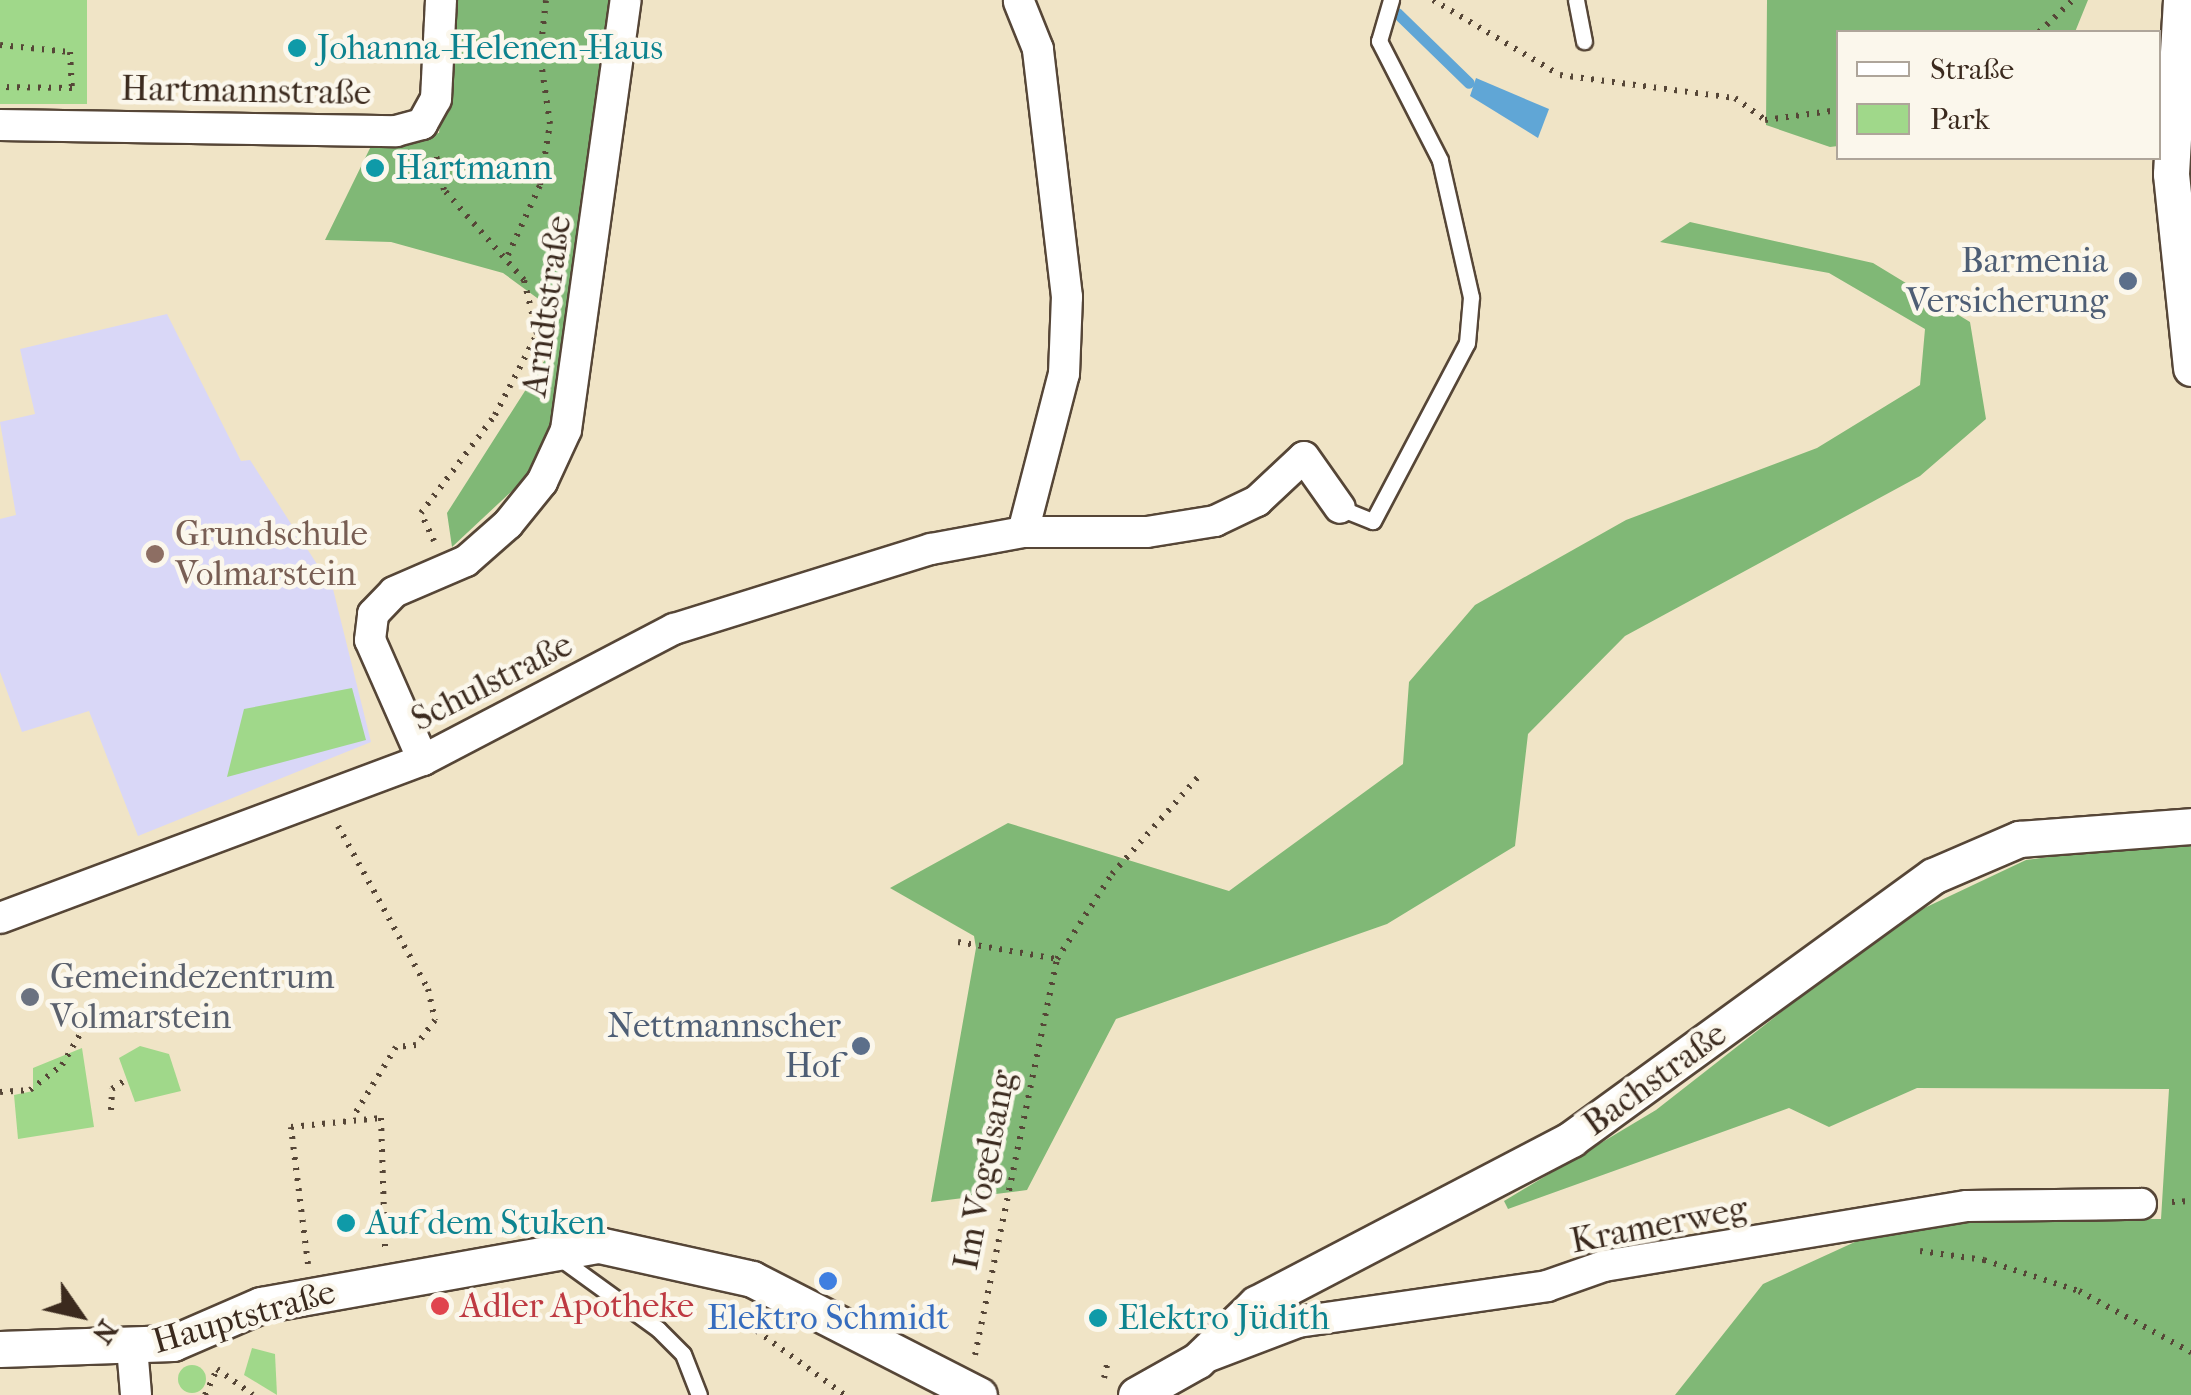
<!DOCTYPE html>
<meta charset="utf-8">
<style>
body{margin:0}
#map{position:relative;width:2191px;height:1395px;overflow:hidden;background:#f0e4c6;font-family:"IM FELL French Canon",serif}
div>[style]{position:absolute}
.built>*{inset:0;background:#d9d7f7}
.green>*{inset:0;background:#a0d88a;transform-origin:0 0}
.round{border-radius:50%}
.forest>*{inset:0;background:#80b876}
.water>*{inset:0;background:#60a6d6}
.stream>*{height:11px;margin:-5.5px;padding:0 5.5px;transform-origin:5.5px;border-radius:5.5px;background:#60a6d6}
.path>*{height:6px;margin-top:-3px;transform-origin:0;background:repeating-linear-gradient(90deg,#564637 0 2.5px,transparent 0 10.5px)}
.roads{filter:drop-shadow(2px 0 #564637) drop-shadow(-2px 0 #564637) drop-shadow(0 2px #564637) drop-shadow(0 -2px #564637)}
.service>*{height:15px;margin:-7.5px;padding:0 7.5px;transform-origin:7.5px;border-radius:7.5px;background:#fff}
.minor>*{height:30px;margin:-15px;padding:0 15px;transform-origin:15px;border-radius:15px;background:#fff}
.tertiary>*{height:35px;margin:-17.5px;padding:0 17.5px;transform-origin:17.5px;border-radius:17.5px;background:#fff}
.dots>*{width:28px;height:28px;translate:-50% -50%;box-sizing:border-box;border:5px solid #fbf7ec;border-radius:50%}
span{translate:-50% -50%;white-space:nowrap;text-align:center;line-height:1.15;-webkit-text-stroke:9px #fbf7ec;paint-order:stroke}
.culture-label{font-size:35px;color:#0d838f}
.left{translate:0 -50%;text-align:left}
.street-label{font-size:35px;color:#3b2a1e}
.service-label{font-size:35px;color:#4e5e75}
.right{translate:-100% -50%;text-align:right}
.education-label{font-size:35px;color:#785e54}
.worship-label{font-size:35px;color:#5b616d}
.health-label{font-size:35px;color:#be3a42}
.shop-label{font-size:35px;color:#366cbe}
.legend{position:absolute;left:1836px;top:30px;width:325px;height:130px;box-sizing:border-box;background:#fbf7ec;border:2px solid #aea59a;margin:0;padding:12px 18px;list-style:none;font-size:30px;color:#3b2a1e}
.legend li{display:flex;align-items:center;gap:20px;height:50px}
.legend b{width:50px;border:2px solid #aea59a}
.north{position:absolute;left:30px;top:1265px;width:100px;height:100px;-webkit-text-stroke:8px #fbf7ec;paint-order:stroke;rotate:124deg;font-size:28px;font-weight:700;line-height:40px;text-align:center;color:#3b2a1e}
.north::after{content:'';display:block;margin:auto;width:35px;height:45px;background:#3b2a1e;clip-path:polygon(50% 0,100% 100%,50% 72%,0 100%)}
</style>
<div id="map">
<div class="built">
<i style="clip-path:polygon(167px 314px,241px 461px,250px 460px,333px 589px,371px 742px,138px 836px,89px 711px,22px 732px,0 672px,0 519px,16px 515px,0 422px,35px 414px,20px 349px)"></i>
</div>
<div class="green">
<i style="left:0;top:0;width:87px;height:104px"></i>
<i style="clip-path:polygon(352px 688px,366px 740px,227px 777px,244px 709px)"></i>
<i style="clip-path:polygon(140px 1046px,169px 1054px,181px 1091px,135px 1102px,119px 1058px)"></i>
<i style="clip-path:polygon(82px 1048px,94px 1127px,18px 1139px,14px 1095px,33px 1091px,33px 1068px)"></i>
<i style="clip-path:polygon(252px 1348px,275px 1354px,277px 1395px,244px 1375px)"></i>
<i class="round" style="left:178px;top:1365px;width:28px;height:28px"></i>
</div>
<div class="forest">
<i style="clip-path:polygon(455px 0,611px 0,554px 414px,529px 475px,452px 547px,447px 513px,546px 358px,544px 303px,503px 273px,391px 242px,325px 240px,373px 142px,439px 133px)"></i>
<i style="clip-path:polygon(1767px 0,2088px 0,2075px 32px,1838px 32px,1838px 146px,1830px 147px,1766px 125px)"></i>
<i style="clip-path:polygon(1690px 222px,1873px 263px,1970px 322px,1986px 419px,1920px 476px,1625px 636px,1528px 734px,1515px 846px,1387px 924px,1116px 1019px,1027px 1190px,931px 1202px,976px 948px,974px 936px,890px 888px,1008px 823px,1229px 891px,1403px 764px,1409px 682px,1475px 605px,1626px 520px,1817px 448px,1920px 385px,1925px 329px,1829px 273px,1660px 242px)"></i>
<i style="clip-path:polygon(2135px 845px,2191px 846px,2191px 1395px,1675px 1395px,1763px 1284px,1868px 1236px,1963px 1220px,2161px 1219px,2169px 1089px,1917px 1088px,1829px 1127px,1789px 1108px,1508px 1209px,1504px 1201px,1656px 1110px,1899px 920px,2026px 860px)"></i>
</div>
<div class="water">
<i style="clip-path:polygon(1476px 78px,1549px 109px,1538px 138px,1470px 96px)"></i>
</div>
<div class="stream">
<i style="left:1397px;top:13px;width:100px;rotate:44.2deg"></i>
</div>
<div class="path">
<i style="left:1433px;top:0;width:147px;rotate:30.6deg"></i>
<i style="left:1560px;top:75px;width:177px;rotate:7.5deg"></i>
<i style="left:1735px;top:98px;width:37px;rotate:36deg"></i>
<i style="left:1765px;top:120px;width:74px;rotate:-7.8deg"></i>
<i style="left:2039px;top:32px;width:47px;rotate:-43.3deg"></i>
<i style="left:0;top:45px;width:70px;rotate:5.7deg"></i>
<i style="left:70px;top:52px;width:36px;rotate:87deg"></i>
<i style="left:72px;top:88px;width:72px;rotate:-179.2deg"></i>
<i style="left:508px;top:255px;width:77px;rotate:-65.4deg"></i>
<i style="left:540px;top:185px;width:62px;rotate:-80.7deg"></i>
<i style="left:550px;top:124px;width:70px;rotate:-98.2deg"></i>
<i style="left:540px;top:55px;width:55px;rotate:-83.8deg"></i>
<i style="left:434px;top:541px;width:31px;rotate:-115deg"></i>
<i style="left:421px;top:513px;width:123px;rotate:-52.9deg"></i>
<i style="left:495px;top:415px;width:91px;rotate:-62.6deg"></i>
<i style="left:537px;top:334px;width:56px;rotate:-103.5deg"></i>
<i style="left:524px;top:280px;width:120px;rotate:-131.6deg"></i>
<i style="left:444px;top:190px;width:39px;rotate:-103deg"></i>
<i style="left:338px;top:826px;width:186px;rotate:61.1deg"></i>
<i style="left:428px;top:989px;width:32px;rotate:77deg"></i>
<i style="left:435px;top:1020px;width:31px;rotate:127deg"></i>
<i style="left:416px;top:1045px;width:20px;rotate:174deg"></i>
<i style="left:396px;top:1047px;width:82px;rotate:121.6deg"></i>
<i style="left:958px;top:942px;width:100px;rotate:9.7deg"></i>
<i style="left:0;top:1092px;width:30px;rotate:-4deg"></i>
<i style="left:30px;top:1090px;width:41px;rotate:-38deg"></i>
<i style="left:62px;top:1065px;width:69px;rotate:-59.7deg"></i>
<i style="left:111px;top:1110px;width:21px;rotate:-87deg"></i>
<i style="left:112px;top:1089px;width:18px;rotate:-34deg"></i>
<i style="left:2172px;top:1202px;width:19px;rotate:-3deg"></i>
<i style="left:1920px;top:1251px;width:65px;rotate:8deg"></i>
<i style="left:1984px;top:1260px;width:100px;rotate:18.1deg"></i>
<i style="left:2079px;top:1291px;width:128px;rotate:28.6deg"></i>
<i style="left:308px;top:1264px;width:138px;rotate:-97.1deg"></i>
<i style="left:291px;top:1127px;width:90px;rotate:-5.7deg"></i>
<i style="left:381px;top:1118px;width:130px;rotate:88.2deg"></i>
<i style="left:731px;top:1312px;width:141px;rotate:36.1deg"></i>
<i style="left:975px;top:1355px;width:404px;rotate:-78.3deg"></i>
<i style="left:1057px;top:959px;width:101px;rotate:-57.1deg"></i>
<i style="left:1112px;top:874px;width:132px;rotate:-48.4deg"></i>
<i style="left:1104px;top:1378px;width:18px;rotate:-77deg"></i>
<i style="left:205px;top:1395px;width:29px;rotate:-65deg"></i>
<i style="left:217px;top:1369px;width:44px;rotate:35.8deg"></i>
</div>
<div class="roads">
<div class="service">
<i style="left:1576px;top:0;width:42px;rotate:79deg"></i>
<i style="left:1340px;top:508px;width:35px;rotate:22deg"></i>
<i style="left:1373px;top:521px;width:201px;rotate:-62.2deg"></i>
<i style="left:1467px;top:343px;width:46px;rotate:-85deg"></i>
<i style="left:1471px;top:297px;width:140px;rotate:-102.8deg"></i>
<i style="left:1440px;top:160px;width:134px;rotate:-117.1deg"></i>
<i style="left:1379px;top:41px;width:43px;rotate:-73.7deg"></i>
<i style="left:557px;top:1256px;width:125px;rotate:35.9deg"></i>
<i style="left:658px;top:1329px;width:35px;rotate:45deg"></i>
<i style="left:683px;top:1354px;width:44px;rotate:68.7deg"></i>
</div>
<div class="minor">
<i style="left:0;top:125px;width:396px;rotate:0.9deg"></i>
<i style="left:396px;top:131px;width:27px;rotate:-15deg"></i>
<i style="left:422px;top:124px;width:29px;rotate:-61deg"></i>
<i style="left:436px;top:99px;width:99px;rotate:-87.1deg"></i>
<i style="left:1023px;top:532px;width:124px"></i>
<i style="left:1147px;top:532px;width:69px;rotate:-9.2deg"></i>
<i style="left:1215px;top:521px;width:47px;rotate:-25.5deg"></i>
<i style="left:1257px;top:501px;width:64px;rotate:-43.1deg"></i>
<i style="left:1304px;top:457px;width:62px;rotate:54.8deg"></i>
<i style="left:423px;top:760px;width:131px;rotate:-113.8deg"></i>
<i style="left:370px;top:640px;width:26px;rotate:-83deg"></i>
<i style="left:373px;top:614px;width:30px;rotate:-46deg"></i>
<i style="left:394px;top:592px;width:78px;rotate:-23.3deg"></i>
<i style="left:466px;top:561px;width:56px;rotate:-41.4deg"></i>
<i style="left:508px;top:524px;width:54px;rotate:-51deg"></i>
<i style="left:542px;top:482px;width:57px;rotate:-65.2deg"></i>
<i style="left:566px;top:430px;width:434px;rotate:-82.1deg"></i>
<i style="left:0;top:918px;width:452px;rotate:-20.5deg"></i>
<i style="left:423px;top:760px;width:283px;rotate:-27.6deg"></i>
<i style="left:674px;top:629px;width:269px;rotate:-17.3deg"></i>
<i style="left:931px;top:549px;width:94px;rotate:-10.5deg"></i>
<i style="left:1023px;top:532px;width:163px;rotate:-75.5deg"></i>
<i style="left:1064px;top:374px;width:77px;rotate:-87.8deg"></i>
<i style="left:1067px;top:297px;width:250px;rotate:-96.7deg"></i>
<i style="left:1038px;top:49px;width:51px;rotate:-112deg"></i>
<i style="left:132px;top:1347px;width:48px;rotate:85.2deg"></i>
<i style="left:1201px;top:1359px;width:104px;rotate:-20.9deg"></i>
<i style="left:1298px;top:1322px;width:252px;rotate:-8.2deg"></i>
<i style="left:1547px;top:1286px;width:60px;rotate:-19.3deg"></i>
<i style="left:1604px;top:1266px;width:368px;rotate:-9.4deg"></i>
<i style="left:1967px;top:1206px;width:174px;rotate:-0.7deg"></i>
</div>
<div class="tertiary">
<i style="left:2181px;top:0;width:174px;rotate:93.3deg"></i>
<i style="left:2171px;top:174px;width:195px;rotate:84.1deg"></i>
<i style="left:0;top:1349px;width:173px;rotate:-2deg"></i>
<i style="left:173px;top:1343px;width:96px;rotate:-23.4deg"></i>
<i style="left:261px;top:1305px;width:343px;rotate:-10.1deg"></i>
<i style="left:599px;top:1245px;width:157px;rotate:12.5deg"></i>
<i style="left:752px;top:1279px;width:255px;rotate:27.1deg"></i>
<i style="left:1136px;top:1395px;width:71px;rotate:-29.4deg"></i>
<i style="left:1198px;top:1360px;width:81px;rotate:-44deg"></i>
<i style="left:1256px;top:1304px;width:356px;rotate:-27.6deg"></i>
<i style="left:1571px;top:1139px;width:447px;rotate:-36deg"></i>
<i style="left:1933px;top:876px;width:94px;rotate:-23.3deg"></i>
<i style="left:2019px;top:839px;width:172px;rotate:-4.3deg"></i>
</div>
</div>
<div class="dots">
<i style="left:297px;top:48px;background:#0f9aa8"></i>
<i style="left:375px;top:168px;background:#0f9aa8"></i>
<i style="left:2128px;top:281px;background:#5c6f8a"></i>
<i style="left:155px;top:554px;background:#8d6e63"></i>
<i style="left:30px;top:997px;background:#6b7280"></i>
<i style="left:861px;top:1046px;background:#5c6f8a"></i>
<i style="left:346px;top:1223px;background:#0f9aa8"></i>
<i style="left:828px;top:1281px;background:#3f7fe0"></i>
<i style="left:440px;top:1306px;background:#e0444e"></i>
<i style="left:1098px;top:1318px;background:#0f9aa8"></i>
</div>
<div class="culture-label">
<span class="left" style="left:317px;top:48px">Johanna-Helenen-Haus</span>
<span class="left" style="left:395px;top:168px">Hartmann</span>
<span class="left" style="left:366px;top:1223px">Auf dem Stuken</span>
<span class="left" style="left:1118px;top:1318px">Elektro Jüdith</span>
</div>
<div class="street-label">
<span style="left:246px;top:91px;rotate:1deg">Hartmannstraße</span>
<span style="left:547px;top:306px;rotate:-82deg">Arndtstraße</span>
<span style="left:492px;top:682px;rotate:-27deg">Schulstraße</span>
<span style="left:1655px;top:1079px;rotate:-36deg">Bachstraße</span>
<span style="left:985px;top:1170px;rotate:-79deg">Im Vogelsang</span>
<span style="left:1659px;top:1225px;rotate:-11deg">Kramerweg</span>
<span style="left:244px;top:1317px;rotate:-16deg">Hauptstraße</span>
</div>
<div class="service-label">
<span class="right" style="left:2108px;top:281px">Barmenia<br>Versicherung</span>
<span class="right" style="left:841px;top:1046px">Nettmannscher<br>Hof</span>
</div>
<div class="education-label">
<span class="left" style="left:175px;top:554px">Grundschule<br>Volmarstein</span>
</div>
<div class="worship-label">
<span class="left" style="left:50px;top:997px">Gemeindezentrum<br>Volmarstein</span>
</div>
<div class="health-label">
<span class="left" style="left:460px;top:1306px">Adler Apotheke</span>
</div>
<div class="shop-label">
<span style="left:828px;top:1318px">Elektro Schmidt</span>
</div>
<ul class="legend">
<li><b style="height:12px;background:#fff"></b>Straße</li>
<li><b style="height:28px;background:#a0d88a"></b>Park</li>
</ul>
<div class="north">N</div>
</div>
